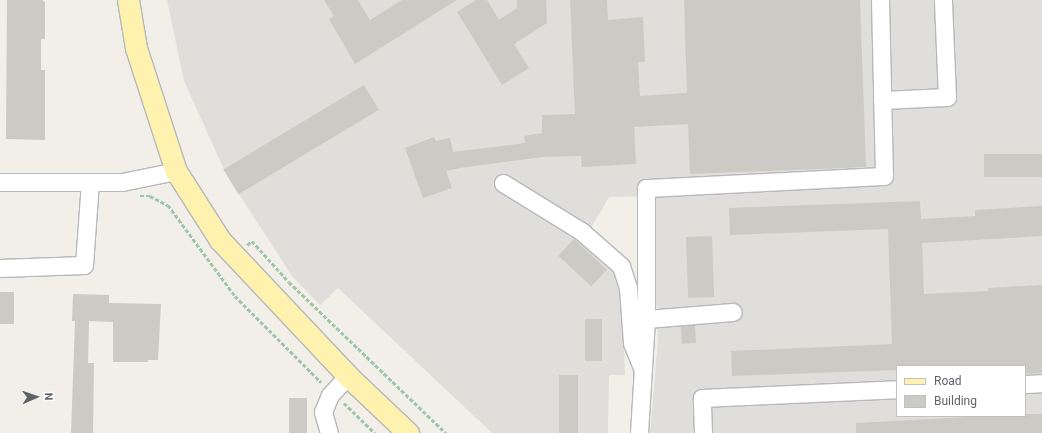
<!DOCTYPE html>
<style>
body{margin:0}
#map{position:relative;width:1042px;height:433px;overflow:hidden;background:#f1efe8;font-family:Roboto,sans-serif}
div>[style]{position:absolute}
.industrial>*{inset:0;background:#e0deda}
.building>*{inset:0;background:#cccac5;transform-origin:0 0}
.path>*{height:2.5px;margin-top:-1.25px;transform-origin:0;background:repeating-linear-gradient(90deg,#9cc7a9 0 4px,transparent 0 6px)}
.roads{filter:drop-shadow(1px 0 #b5b8bc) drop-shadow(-1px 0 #b5b8bc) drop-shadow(0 1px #b5b8bc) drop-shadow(0 -1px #b5b8bc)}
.minor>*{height:17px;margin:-8.5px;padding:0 8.5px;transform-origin:8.5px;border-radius:8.5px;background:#fff}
.major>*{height:21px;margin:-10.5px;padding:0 10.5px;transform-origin:10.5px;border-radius:10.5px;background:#fff2af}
span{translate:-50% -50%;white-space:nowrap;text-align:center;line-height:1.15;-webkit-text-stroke:3.5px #fff;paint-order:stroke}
.legend{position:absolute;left:896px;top:365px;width:130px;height:52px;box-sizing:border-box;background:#fff;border:1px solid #bfc1c3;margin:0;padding:5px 7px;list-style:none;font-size:12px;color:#5f6368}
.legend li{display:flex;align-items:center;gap:8px;height:20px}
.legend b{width:20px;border:1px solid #bfc1c3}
.north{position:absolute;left:16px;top:377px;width:40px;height:40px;-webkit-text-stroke:3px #fff;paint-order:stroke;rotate:88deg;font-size:11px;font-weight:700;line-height:16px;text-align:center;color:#5f6368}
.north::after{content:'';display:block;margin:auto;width:14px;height:18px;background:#5f6368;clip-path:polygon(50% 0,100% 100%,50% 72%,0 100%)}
</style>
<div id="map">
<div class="industrial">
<i style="clip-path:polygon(evenodd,167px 0,1042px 0,1042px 433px,650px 433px,658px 340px,651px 196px,609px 197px,583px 242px,622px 282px,625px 375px,609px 375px,608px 433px,492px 433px,338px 288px,320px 305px,292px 276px,226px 174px,184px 81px,167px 0,897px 366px,1025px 366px,1025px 416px,897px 416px,897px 366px)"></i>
</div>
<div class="building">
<i style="clip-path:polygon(7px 0,42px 0,45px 2px,45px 39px,41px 39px,41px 70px,45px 70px,45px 140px,6px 139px)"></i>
<i style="clip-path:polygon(324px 0,358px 0,370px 20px,402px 0,457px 0,355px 64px,329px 19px,334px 16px)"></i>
<i style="clip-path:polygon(476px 0,487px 0,499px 20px,517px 8px,517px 0,546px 0,547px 23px,514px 44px,529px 68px,502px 85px,457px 12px)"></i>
<i style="clip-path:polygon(570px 0,607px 0,608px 20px,643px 17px,645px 62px,638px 62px,640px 96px,687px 93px,684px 0,860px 0,866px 167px,690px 174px,688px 124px,634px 127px,636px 164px,582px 167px,581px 156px,542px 157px,460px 168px,446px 171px,452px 188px,423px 198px,405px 148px,434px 137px,436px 141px,450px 138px,453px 152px,525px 143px,524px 136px,542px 133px,542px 115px,575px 114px)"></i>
<i style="left:364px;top:85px;width:29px;height:164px;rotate:59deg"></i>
<i style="left:1042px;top:154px;width:23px;height:58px;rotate:90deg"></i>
<i style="clip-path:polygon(920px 201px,921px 219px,975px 216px,975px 210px,1042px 206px,1042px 236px,922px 243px,924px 294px,988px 291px,988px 288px,1042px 285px,1042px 373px,1025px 374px,1025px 366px,897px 366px,897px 370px,732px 376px,731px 351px,892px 344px,888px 229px,730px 235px,729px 208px)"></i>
<i style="left:712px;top:236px;width:61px;height:26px;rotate:88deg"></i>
<i style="left:574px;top:239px;width:45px;height:23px;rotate:43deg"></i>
<i style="left:0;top:292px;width:14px;height:32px"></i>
<i style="clip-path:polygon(73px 294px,109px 295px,109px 303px,161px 304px,158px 360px,148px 360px,148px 362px,113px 362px,113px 322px,89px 321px,88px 363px,94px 363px,93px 433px,71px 433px,75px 321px,72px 321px)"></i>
<i style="left:585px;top:319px;width:17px;height:42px"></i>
<i style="left:695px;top:325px;width:18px;height:14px;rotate:87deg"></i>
<i style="left:559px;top:375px;width:19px;height:58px"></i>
<i style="left:289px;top:398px;width:18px;height:35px"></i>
<i style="clip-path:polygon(1025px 414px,1042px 414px,1042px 433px,856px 433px,856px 423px)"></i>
</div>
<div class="path">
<i style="left:140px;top:196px;width:10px"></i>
<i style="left:150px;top:196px;width:20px;rotate:27deg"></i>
<i style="left:168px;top:205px;width:113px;rotate:53.6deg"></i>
<i style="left:235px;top:296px;width:122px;rotate:45deg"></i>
<i style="left:247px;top:245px;width:6px;rotate:-39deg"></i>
<i style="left:252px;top:241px;width:55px;rotate:47.9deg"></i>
<i style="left:289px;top:282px;width:218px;rotate:43.9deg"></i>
<i style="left:344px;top:403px;width:43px;rotate:44.1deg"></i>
</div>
<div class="roads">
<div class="minor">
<i style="left:882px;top:100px;width:65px;rotate:-2.6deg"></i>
<i style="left:947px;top:97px;width:97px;rotate:-92.4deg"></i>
<i style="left:0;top:182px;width:122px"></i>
<i style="left:122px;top:182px;width:55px;rotate:-11.5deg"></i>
<i style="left:503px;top:183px;width:92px;rotate:31.6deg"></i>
<i style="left:581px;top:231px;width:53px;rotate:41.2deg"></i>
<i style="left:621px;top:266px;width:23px;rotate:72deg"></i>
<i style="left:628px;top:288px;width:55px;rotate:85.8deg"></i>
<i style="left:632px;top:343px;width:29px;rotate:68deg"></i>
<i style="left:0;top:268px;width:84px;rotate:-2deg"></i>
<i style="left:84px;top:265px;width:83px;rotate:-85.9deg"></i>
<i style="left:646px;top:319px;width:131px;rotate:-90deg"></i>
<i style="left:646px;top:188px;width:238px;rotate:-2.9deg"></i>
<i style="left:884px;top:176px;width:176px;rotate:-91.3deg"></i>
<i style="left:1025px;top:384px;width:17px;rotate:-3deg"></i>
<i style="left:329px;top:433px;width:22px;rotate:-106deg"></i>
<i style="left:323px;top:412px;width:18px;rotate:-68deg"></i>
<i style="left:330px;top:395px;width:26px;rotate:-47deg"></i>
<i style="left:639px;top:433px;width:114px;rotate:-86.5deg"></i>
<i style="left:646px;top:319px;width:87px;rotate:-4.6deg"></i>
<i style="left:703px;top:433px;width:35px;rotate:-92deg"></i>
<i style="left:702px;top:398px;width:195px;rotate:-2.6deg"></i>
</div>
<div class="major">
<i style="left:128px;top:0;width:49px;rotate:80.5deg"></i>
<i style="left:136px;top:48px;width:129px;rotate:72deg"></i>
<i style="left:176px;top:171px;width:82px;rotate:57.5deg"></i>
<i style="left:220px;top:240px;width:187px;rotate:46.7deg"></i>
<i style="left:348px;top:376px;width:83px;rotate:43.5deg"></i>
</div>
</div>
<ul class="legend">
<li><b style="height:5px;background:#fff2af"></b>Road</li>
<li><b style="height:11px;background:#cccac5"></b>Building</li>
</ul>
<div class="north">N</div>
</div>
